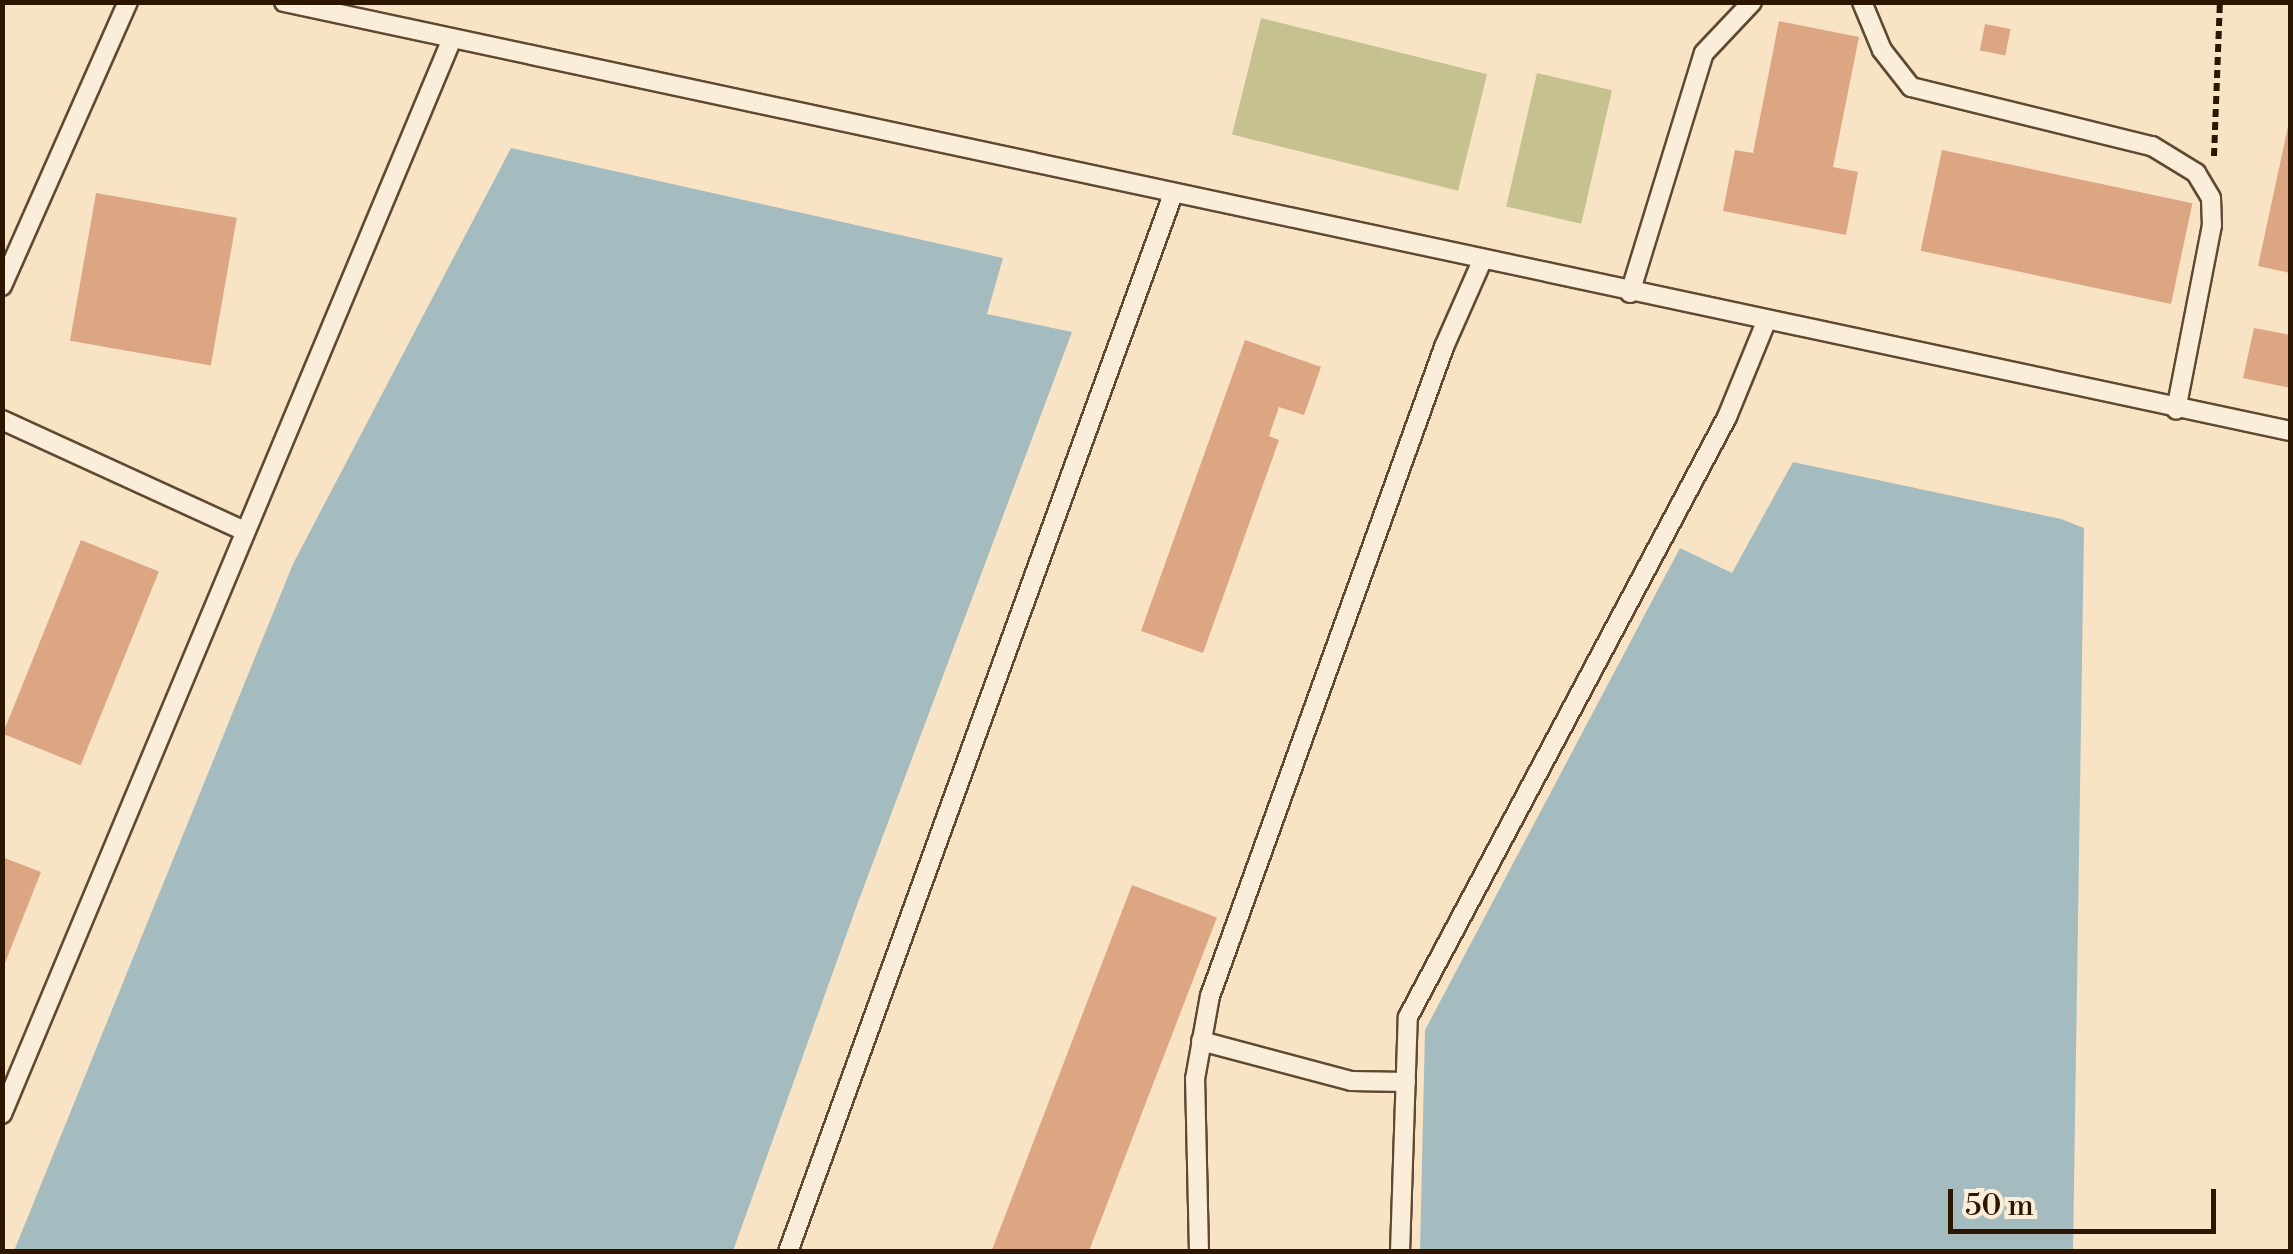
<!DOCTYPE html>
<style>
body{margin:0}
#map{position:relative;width:2293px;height:1254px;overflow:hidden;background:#f8e4c5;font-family:"Libre Bodoni",serif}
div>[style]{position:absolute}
.green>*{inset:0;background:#c5c290;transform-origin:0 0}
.water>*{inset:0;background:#a4bbc0}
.building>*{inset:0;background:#dca683;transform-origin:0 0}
.path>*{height:6px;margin-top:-3px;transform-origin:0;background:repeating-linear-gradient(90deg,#2c1600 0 8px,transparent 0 13px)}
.roads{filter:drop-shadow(2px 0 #5f4a31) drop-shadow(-2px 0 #5f4a31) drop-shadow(0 2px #5f4a31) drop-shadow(0 -2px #5f4a31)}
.lane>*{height:18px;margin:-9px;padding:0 9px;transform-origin:9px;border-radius:9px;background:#faedd9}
span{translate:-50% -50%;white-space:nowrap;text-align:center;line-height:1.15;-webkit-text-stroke:10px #faedd9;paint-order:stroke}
.frame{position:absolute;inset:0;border:5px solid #2c1600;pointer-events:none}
.scale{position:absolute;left:1948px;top:1189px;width:268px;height:45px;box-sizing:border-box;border:5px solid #2c1600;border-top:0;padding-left:12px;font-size:30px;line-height:35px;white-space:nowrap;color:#2c1600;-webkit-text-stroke:8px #faedd9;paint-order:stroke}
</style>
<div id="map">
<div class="green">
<i style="left:1261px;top:18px;width:233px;height:120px;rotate:14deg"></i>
<i style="left:1537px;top:73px;width:77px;height:137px;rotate:13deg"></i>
</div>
<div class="water">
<i style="clip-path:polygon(511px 148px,1003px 258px,987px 314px,1072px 332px,857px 905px,733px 1251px,14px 1251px,293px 564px)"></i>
<i style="clip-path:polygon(1793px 462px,2061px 519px,2084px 528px,2073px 1251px,1420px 1251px,1425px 1030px,1680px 548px,1732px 573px)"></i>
</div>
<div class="building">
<i style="clip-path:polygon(1779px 21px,1859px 37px,1833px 167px,1858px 172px,1846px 235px,1723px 211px,1735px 150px,1753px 153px)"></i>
<i style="left:1985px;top:24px;width:26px;height:27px;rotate:11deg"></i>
<i style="clip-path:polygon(2289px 122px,2290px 123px,2290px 273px,2258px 266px)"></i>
<i style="left:1942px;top:150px;width:256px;height:103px;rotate:12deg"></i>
<i style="left:96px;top:193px;width:143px;height:150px;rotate:10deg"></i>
<i style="clip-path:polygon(2254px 328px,2290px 335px,2290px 388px,2243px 378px)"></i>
<i style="clip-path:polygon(1245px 340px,1321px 367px,1304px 415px,1279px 407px,1269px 436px,1279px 440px,1203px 653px,1141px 631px)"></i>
<i style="left:81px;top:540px;width:84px;height:209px;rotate:22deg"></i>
<i style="clip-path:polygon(2px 857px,41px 872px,3px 968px,2px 968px)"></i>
<i style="left:1132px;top:885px;width:91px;height:391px;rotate:21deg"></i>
</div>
<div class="path">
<i style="left:2214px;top:156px;width:154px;rotate:-87.8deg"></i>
</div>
<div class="roads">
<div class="lane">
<i style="left:284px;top:2px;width:2051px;rotate:12.07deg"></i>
<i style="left:1862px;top:2px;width:52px;rotate:67.4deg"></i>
<i style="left:1882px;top:50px;width:47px;rotate:51.9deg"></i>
<i style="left:1911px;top:87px;width:248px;rotate:13.8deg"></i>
<i style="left:2152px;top:146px;width:52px;rotate:31.5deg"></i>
<i style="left:2196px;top:173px;width:29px;rotate:59deg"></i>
<i style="left:2211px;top:198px;width:27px;rotate:88deg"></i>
<i style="left:2212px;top:225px;width:188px;rotate:101deg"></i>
<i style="left:2px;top:286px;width:311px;rotate:-66.1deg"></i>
<i style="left:1630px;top:293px;width:251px;rotate:-72.9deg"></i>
<i style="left:1704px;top:53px;width:70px;rotate:-46.7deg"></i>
<i style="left:2px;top:420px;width:266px;rotate:24.6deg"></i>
<i style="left:1201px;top:1041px;width:155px;rotate:14.9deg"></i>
<i style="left:1351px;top:1081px;width:55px;rotate:1deg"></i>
<i style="left:2px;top:1114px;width:1165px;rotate:-67.29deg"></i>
<i style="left:788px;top:1252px;width:1126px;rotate:-70deg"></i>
<i style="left:1199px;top:1252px;width:173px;rotate:-91.3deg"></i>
<i style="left:1195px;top:1079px;width:84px;rotate:-79.8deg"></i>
<i style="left:1210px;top:996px;width:690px;rotate:-70.17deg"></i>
<i style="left:1444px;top:347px;width:94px;rotate:-66.2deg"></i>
<i style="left:1400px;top:1252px;width:235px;rotate:-88.1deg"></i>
<i style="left:1408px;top:1017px;width:680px;rotate:-62deg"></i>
<i style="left:1727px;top:417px;width:103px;rotate:-67.7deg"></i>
</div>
</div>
<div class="frame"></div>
<div class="scale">50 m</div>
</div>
